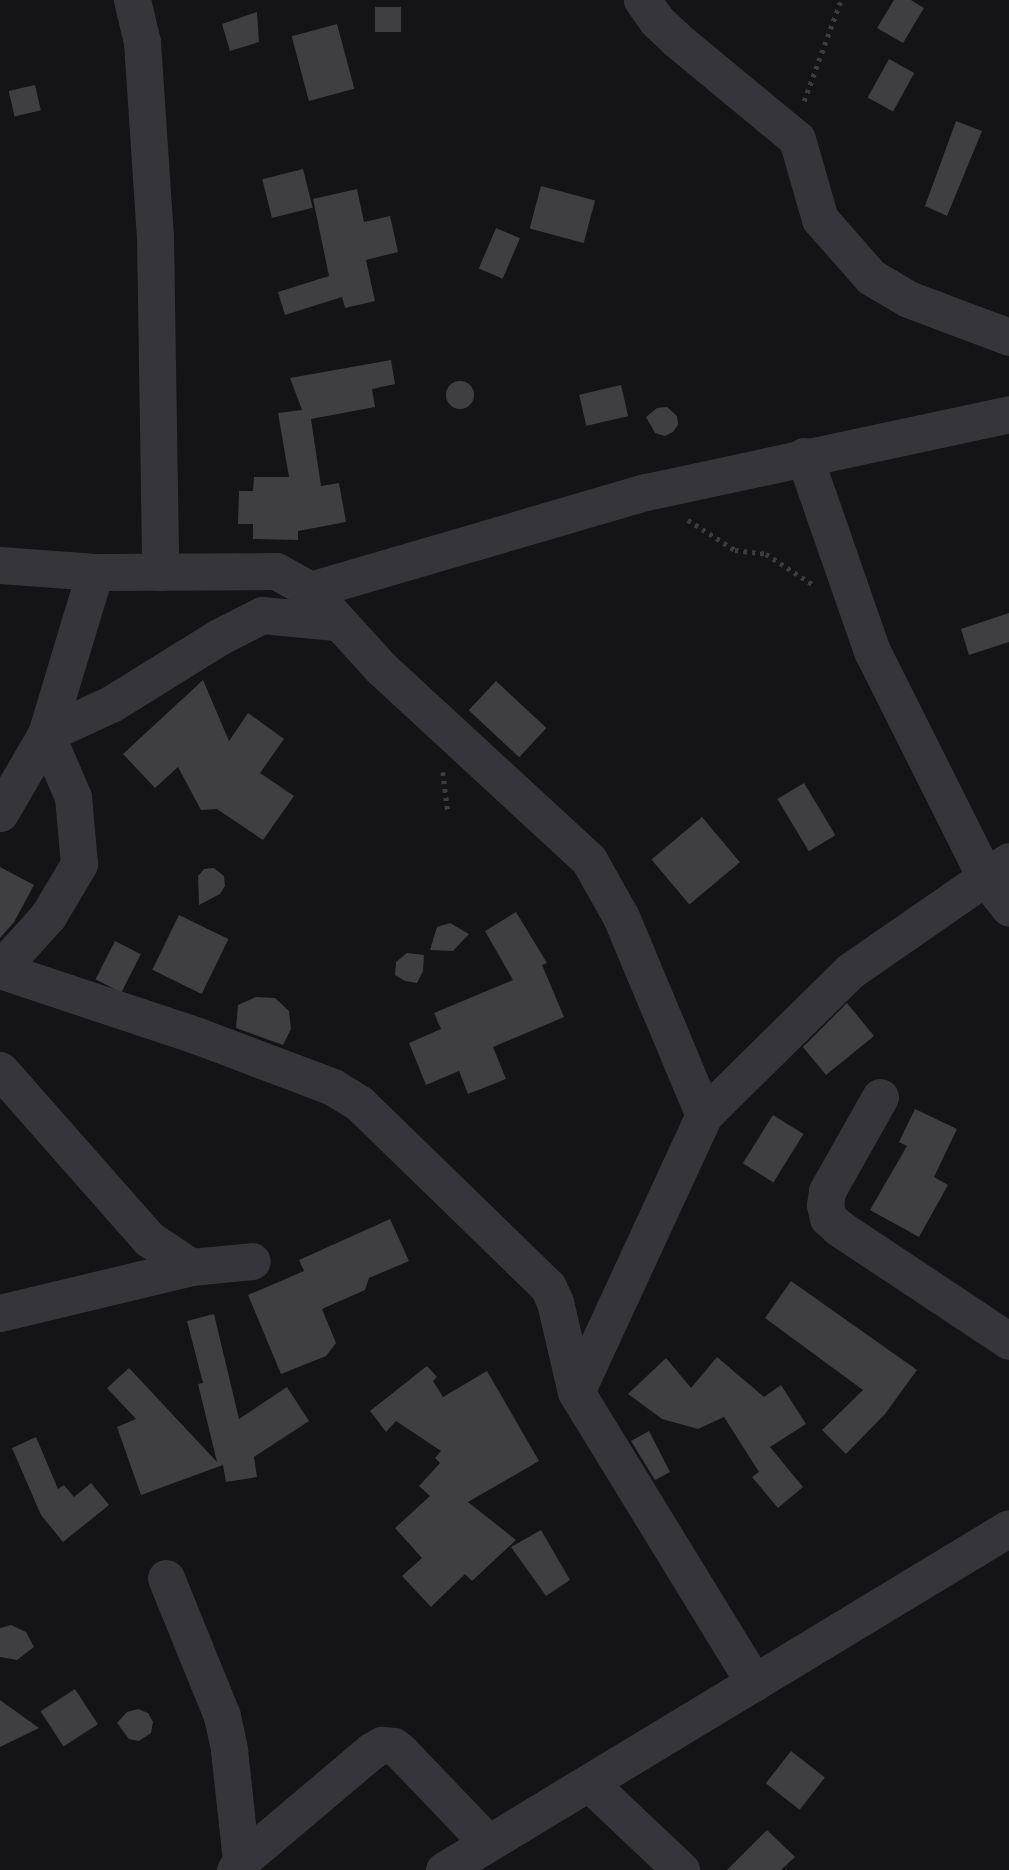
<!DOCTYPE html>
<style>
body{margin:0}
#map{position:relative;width:1009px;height:1870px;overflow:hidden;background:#141416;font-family:Mulish,sans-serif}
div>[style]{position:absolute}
.building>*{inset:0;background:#3e3e43;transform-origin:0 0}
.round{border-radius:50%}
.path>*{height:4.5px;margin-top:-2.25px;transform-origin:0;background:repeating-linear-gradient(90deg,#3b3c42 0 3.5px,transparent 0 8.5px)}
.street>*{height:37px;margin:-18.5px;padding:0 18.5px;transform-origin:18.5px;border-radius:18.5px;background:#35353b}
span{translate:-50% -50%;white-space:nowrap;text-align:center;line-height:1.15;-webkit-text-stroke:7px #0f0f11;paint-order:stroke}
</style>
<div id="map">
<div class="building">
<i style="clip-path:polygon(894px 0,911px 0,924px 8px,903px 43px,877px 28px)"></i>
<i style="left:401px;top:7px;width:25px;height:26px;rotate:90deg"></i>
<i style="clip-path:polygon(257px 12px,259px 42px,230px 51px,222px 24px)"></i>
<i style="left:337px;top:24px;width:67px;height:47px;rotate:75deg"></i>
<i style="left:889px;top:59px;width:29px;height:44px;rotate:29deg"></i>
<i style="left:35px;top:85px;width:26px;height:27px;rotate:77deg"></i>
<i style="clip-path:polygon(956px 121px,982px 131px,947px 216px,925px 206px)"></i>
<i style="left:303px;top:169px;width:40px;height:42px;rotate:76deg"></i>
<i style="left:541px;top:186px;width:56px;height:44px;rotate:15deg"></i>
<i style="clip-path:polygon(357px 189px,364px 222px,390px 216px,398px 252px,366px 260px,375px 301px,345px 308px,342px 297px,285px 315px,278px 292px,329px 276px,313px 199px)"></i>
<i style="left:496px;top:228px;width:26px;height:44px;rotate:23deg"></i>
<i style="clip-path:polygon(391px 360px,395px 384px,372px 389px,375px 407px,311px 419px,321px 486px,339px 483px,346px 522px,298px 531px,298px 540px,253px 539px,253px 524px,238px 524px,239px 491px,253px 491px,254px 477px,289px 477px,278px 413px,302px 410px,290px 378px)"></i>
<i class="round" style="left:446px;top:381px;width:28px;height:28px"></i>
<i style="left:621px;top:385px;width:32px;height:43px;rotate:77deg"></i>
<i style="clip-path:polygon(667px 407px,677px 416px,678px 425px,673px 432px,665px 436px,655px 433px,646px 417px,657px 408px)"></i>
<i style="clip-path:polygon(1009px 613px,1009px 642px,969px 655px,961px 629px)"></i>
<i style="clip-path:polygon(203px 680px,229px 741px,248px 713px,284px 739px,260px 773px,294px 796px,263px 840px,217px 809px,201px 810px,178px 767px,155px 788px,123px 754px)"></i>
<i style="left:496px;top:681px;width:69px;height:40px;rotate:43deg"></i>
<i style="left:804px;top:783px;width:61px;height:31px;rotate:59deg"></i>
<i style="left:702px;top:817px;width:59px;height:66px;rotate:50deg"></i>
<i style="clip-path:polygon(0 867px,34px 885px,14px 922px,0 938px)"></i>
<i style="clip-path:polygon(214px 868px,224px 876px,225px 886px,220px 894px,199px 905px,198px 876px,204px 869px)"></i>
<i style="clip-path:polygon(516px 912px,547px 963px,542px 965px,564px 1017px,493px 1047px,506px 1079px,468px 1094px,459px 1071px,426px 1085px,409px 1043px,441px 1029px,434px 1013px,513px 980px,485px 931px)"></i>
<i style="left:179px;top:915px;width:55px;height:61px;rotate:26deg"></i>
<i style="clip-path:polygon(450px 923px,469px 934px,453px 951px,430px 950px,437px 927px)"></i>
<i style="left:115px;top:941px;width:29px;height:43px;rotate:27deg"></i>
<i style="clip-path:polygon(407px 953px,424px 955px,423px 971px,417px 983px,405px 981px,395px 975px,396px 962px)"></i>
<i style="clip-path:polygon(256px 997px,275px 998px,289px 1011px,291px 1029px,283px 1045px,236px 1028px,238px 1005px)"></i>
<i style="clip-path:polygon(847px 1003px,874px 1036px,826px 1075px,803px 1047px)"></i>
<i style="clip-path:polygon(915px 1109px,957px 1129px,934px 1177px,948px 1185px,919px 1237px,870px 1210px,907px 1146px,899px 1142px)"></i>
<i style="left:773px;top:1115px;width:36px;height:57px;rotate:32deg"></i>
<i style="clip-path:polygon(390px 1219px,409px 1261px,369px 1278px,365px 1290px,322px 1309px,336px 1343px,326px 1356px,281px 1374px,248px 1295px,304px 1271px,299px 1260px)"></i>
<i style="clip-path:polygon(791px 1281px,917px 1370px,885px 1414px,846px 1454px,822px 1430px,863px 1390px,765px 1318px)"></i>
<i style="clip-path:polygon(214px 1314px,239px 1419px,287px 1387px,309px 1421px,254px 1457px,257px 1477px,226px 1482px,223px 1465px,141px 1495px,117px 1427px,136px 1419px,107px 1388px,129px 1368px,217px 1462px,198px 1384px,203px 1383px,187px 1321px)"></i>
<i style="clip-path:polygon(717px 1357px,764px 1397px,781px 1385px,806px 1424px,770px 1447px,803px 1487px,778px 1508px,752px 1477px,759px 1472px,724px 1417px,698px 1429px,662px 1419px,628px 1394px,666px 1358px,691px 1388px)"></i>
<i style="clip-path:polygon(427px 1366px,437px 1377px,433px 1381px,443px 1397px,487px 1371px,539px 1461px,468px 1502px,516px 1540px,472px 1581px,465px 1574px,431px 1607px,402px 1576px,422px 1558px,395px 1528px,430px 1496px,419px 1486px,440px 1463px,435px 1458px,441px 1451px,396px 1421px,386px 1432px,370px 1411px)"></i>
<i style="clip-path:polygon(649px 1431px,670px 1472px,655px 1480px,631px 1441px)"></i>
<i style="clip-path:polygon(36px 1437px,58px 1489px,64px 1485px,74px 1497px,91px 1483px,109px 1505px,63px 1542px,41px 1515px,12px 1448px)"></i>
<i style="clip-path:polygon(541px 1530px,570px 1580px,546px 1596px,511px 1547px)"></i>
<i style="clip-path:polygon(11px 1625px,26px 1632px,34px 1647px,17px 1660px,0 1657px,0 1628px)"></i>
<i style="left:75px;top:1689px;width:42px;height:41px;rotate:57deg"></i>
<i style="clip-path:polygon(0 1700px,39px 1728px,0 1747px)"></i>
<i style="clip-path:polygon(138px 1709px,148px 1713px,153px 1722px,151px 1733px,139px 1741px,129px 1739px,117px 1723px,127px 1712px)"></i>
<i style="left:791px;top:1751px;width:43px;height:41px;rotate:38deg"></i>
<i style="clip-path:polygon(767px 1830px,795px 1857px,781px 1870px,727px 1870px)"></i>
</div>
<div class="path">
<i style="left:804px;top:101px;width:108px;rotate:-69.9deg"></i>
<i style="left:688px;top:520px;width:56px;rotate:32.6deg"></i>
<i style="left:735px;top:550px;width:31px;rotate:7deg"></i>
<i style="left:766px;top:554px;width:55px;rotate:33.1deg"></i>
<i style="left:443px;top:772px;width:41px;rotate:83deg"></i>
</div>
<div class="street">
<i style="left:132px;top:0;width:43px;rotate:76.6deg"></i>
<i style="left:142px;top:42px;width:194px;rotate:86.2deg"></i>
<i style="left:155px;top:236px;width:336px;rotate:89.1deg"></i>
<i style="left:642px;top:0;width:26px;rotate:54deg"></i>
<i style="left:657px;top:21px;width:26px;rotate:43deg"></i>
<i style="left:676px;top:39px;width:157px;rotate:39.6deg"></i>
<i style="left:797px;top:139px;width:83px;rotate:74deg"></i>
<i style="left:820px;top:219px;width:77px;rotate:48.7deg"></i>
<i style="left:871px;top:277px;width:43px;rotate:30.7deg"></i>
<i style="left:908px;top:299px;width:108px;rotate:20.6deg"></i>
<i style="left:804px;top:456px;width:207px;rotate:70.8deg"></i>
<i style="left:872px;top:651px;width:253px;rotate:63.4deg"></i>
<i style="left:985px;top:877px;width:39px;rotate:52deg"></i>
<i style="left:0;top:565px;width:95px;rotate:4.2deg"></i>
<i style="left:95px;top:572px;width:181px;rotate:-0.3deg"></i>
<i style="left:276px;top:571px;width:39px;rotate:29deg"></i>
<i style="left:310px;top:590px;width:350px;rotate:-16.3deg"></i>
<i style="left:646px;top:492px;width:371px;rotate:-12.1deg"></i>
<i style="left:310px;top:590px;width:105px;rotate:47.7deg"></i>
<i style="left:381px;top:668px;width:283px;rotate:42.7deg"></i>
<i style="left:589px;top:860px;width:65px;rotate:60.7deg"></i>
<i style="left:621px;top:917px;width:215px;rotate:67.3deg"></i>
<i style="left:0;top:813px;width:91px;rotate:-59.8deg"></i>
<i style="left:46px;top:734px;width:169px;rotate:-73.2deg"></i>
<i style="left:0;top:969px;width:72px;rotate:-47.8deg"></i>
<i style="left:48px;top:916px;width:61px;rotate:-59.2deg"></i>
<i style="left:79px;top:864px;width:67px;rotate:-95.1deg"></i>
<i style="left:73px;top:797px;width:69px;rotate:-113.2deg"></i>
<i style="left:46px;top:734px;width:72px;rotate:-24.8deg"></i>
<i style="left:111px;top:704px;width:127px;rotate:-31.8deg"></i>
<i style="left:219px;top:637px;width:48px;rotate:-27.1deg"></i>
<i style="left:262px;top:615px;width:74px;rotate:5.4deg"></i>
<i style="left:0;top:970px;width:209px;rotate:18.4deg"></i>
<i style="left:198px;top:1036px;width:144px;rotate:20.7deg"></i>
<i style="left:333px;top:1087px;width:31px;rotate:32deg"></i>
<i style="left:359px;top:1103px;width:264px;rotate:44.2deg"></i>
<i style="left:548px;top:1287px;width:17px;rotate:65deg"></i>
<i style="left:555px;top:1302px;width:92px;rotate:76.9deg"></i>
<i style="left:576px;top:1392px;width:341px;rotate:58.5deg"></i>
<i style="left:0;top:1070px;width:225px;rotate:48.6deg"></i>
<i style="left:149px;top:1239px;width:50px;rotate:33.7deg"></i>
<i style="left:880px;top:1097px;width:108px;rotate:119.4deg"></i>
<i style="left:827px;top:1191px;width:14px;rotate:98deg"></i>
<i style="left:825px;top:1205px;width:13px;rotate:77deg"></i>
<i style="left:828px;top:1218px;width:15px;rotate:42deg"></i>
<i style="left:839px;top:1228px;width:204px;rotate:33.6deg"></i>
<i style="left:0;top:1313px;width:196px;rotate:-13.5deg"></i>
<i style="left:191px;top:1267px;width:61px;rotate:-5.6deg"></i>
<i style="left:576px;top:1392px;width:305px;rotate:-65.2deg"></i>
<i style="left:704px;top:1115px;width:205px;rotate:-44.6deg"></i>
<i style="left:850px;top:971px;width:193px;rotate:-34.7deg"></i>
<i style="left:166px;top:1578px;width:149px;rotate:67.9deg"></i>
<i style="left:222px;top:1716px;width:35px;rotate:78deg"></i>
<i style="left:229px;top:1750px;width:112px;rotate:83.8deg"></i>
<i style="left:589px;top:1783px;width:127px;rotate:43.4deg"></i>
<i style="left:235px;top:1870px;width:11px;rotate:-56deg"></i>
<i style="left:241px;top:1861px;width:170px;rotate:-40.2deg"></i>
<i style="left:371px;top:1751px;width:13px;rotate:-29deg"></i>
<i style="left:382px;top:1745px;width:12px;rotate:5deg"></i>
<i style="left:394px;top:1746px;width:11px;rotate:41deg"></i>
<i style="left:402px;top:1753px;width:124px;rotate:46.3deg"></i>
<i style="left:444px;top:1870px;width:660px;rotate:-31.19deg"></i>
</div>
</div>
